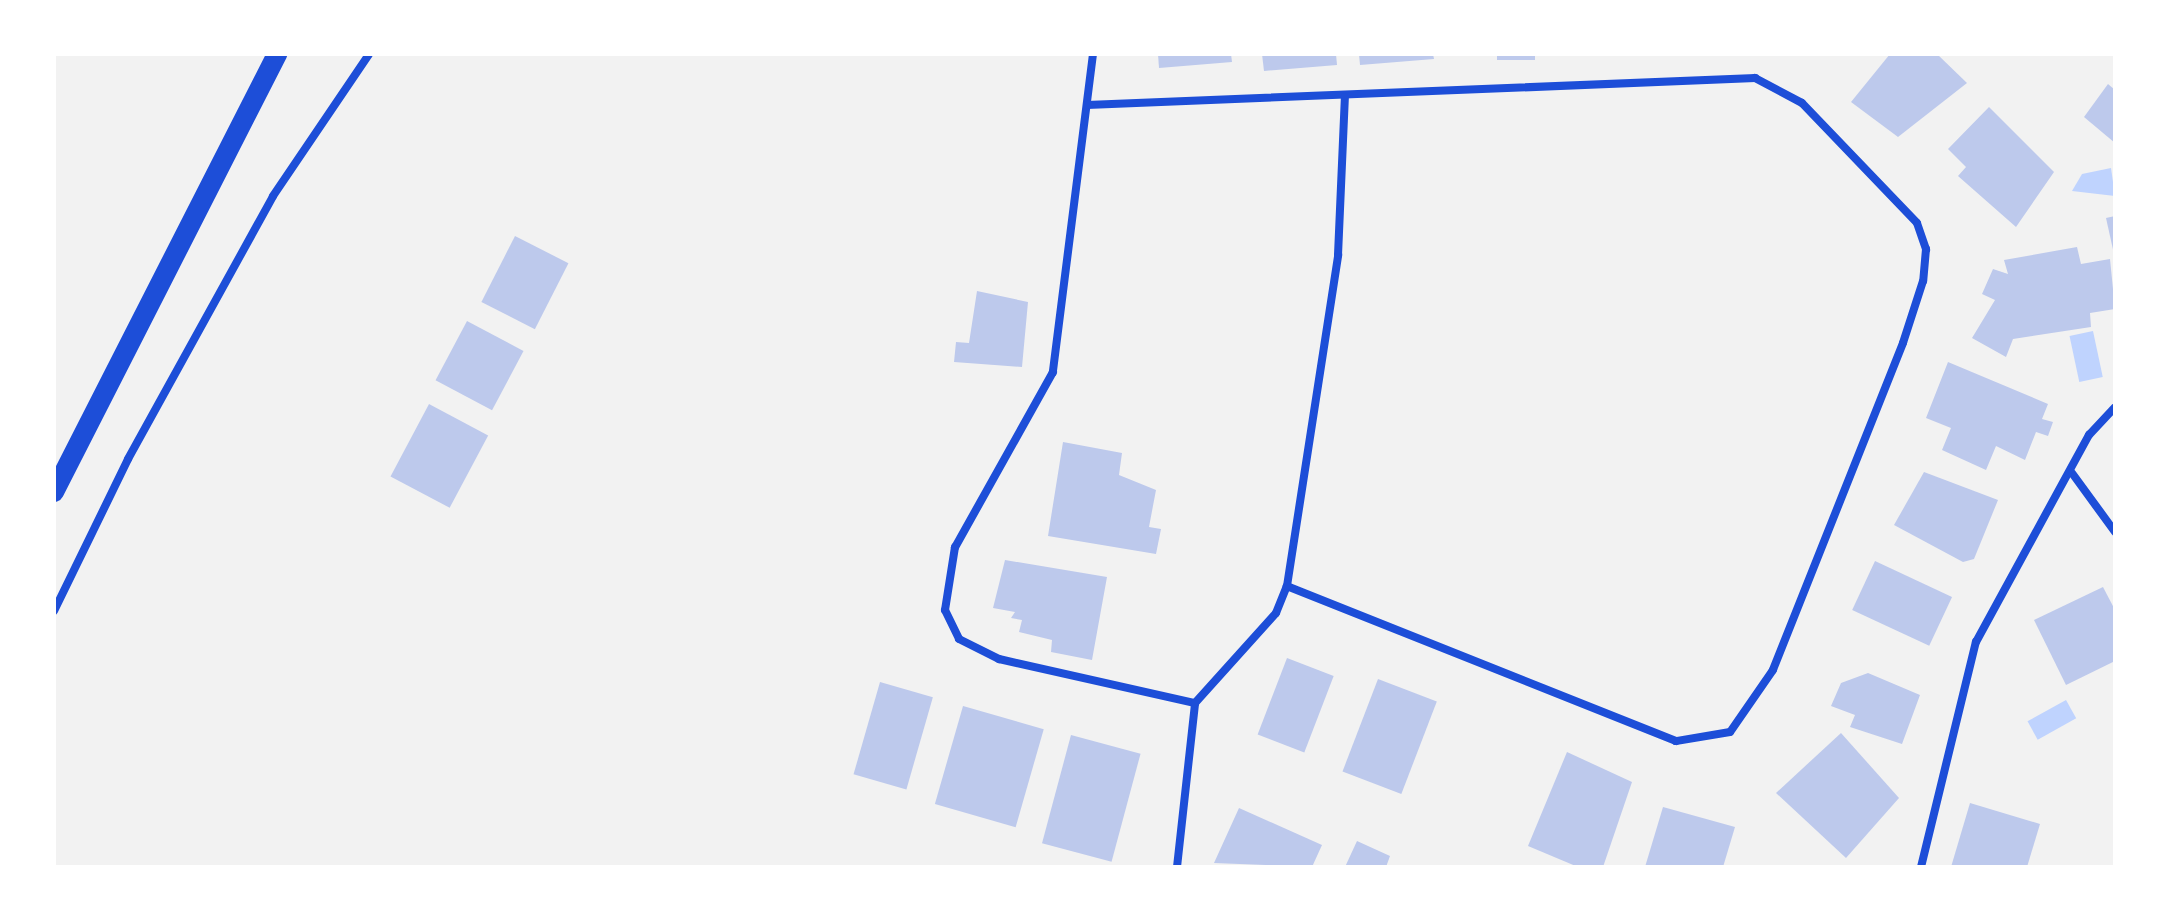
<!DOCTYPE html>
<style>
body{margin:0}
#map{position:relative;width:2169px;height:921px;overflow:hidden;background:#f2f2f2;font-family:Manrope,sans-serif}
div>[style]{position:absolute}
.water>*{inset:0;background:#bfd3fe;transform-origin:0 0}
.building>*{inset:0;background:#bdc9ec;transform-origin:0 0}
.minor>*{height:8px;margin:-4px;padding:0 4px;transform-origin:4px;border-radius:4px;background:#1d4ed8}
.primary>*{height:20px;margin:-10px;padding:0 10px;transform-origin:10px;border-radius:10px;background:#1d4ed8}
span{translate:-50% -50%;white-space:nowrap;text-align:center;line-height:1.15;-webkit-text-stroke:6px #fff;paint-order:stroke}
.frame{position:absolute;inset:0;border:56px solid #fff;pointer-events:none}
</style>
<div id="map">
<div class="water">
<i style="clip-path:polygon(2111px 168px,2115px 196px,2072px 191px,2082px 174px)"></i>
<i style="left:2093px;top:331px;width:47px;height:24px;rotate:78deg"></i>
<i style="left:2066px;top:700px;width:21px;height:44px;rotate:61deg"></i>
</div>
<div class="building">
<i style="clip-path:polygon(1158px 54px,1231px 54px,1232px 62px,1159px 68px)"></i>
<i style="clip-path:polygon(1262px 54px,1336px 54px,1337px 65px,1264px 71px)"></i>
<i style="clip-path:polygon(1359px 54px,1433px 54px,1434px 59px,1360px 65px)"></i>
<i style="left:1497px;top:54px;width:38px;height:6px"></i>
<i style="clip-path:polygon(1890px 54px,1937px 54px,1967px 83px,1898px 137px,1851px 102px)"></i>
<i style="clip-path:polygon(2108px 84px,2115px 90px,2115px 143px,2084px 117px)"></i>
<i style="clip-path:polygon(1989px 107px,2054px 172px,2016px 227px,1958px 176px,1966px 167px,1948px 149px)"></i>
<i style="clip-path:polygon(2115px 216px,2115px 254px,2114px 254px,2106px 218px)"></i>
<i style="left:515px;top:236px;width:60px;height:74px;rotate:27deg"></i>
<i style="clip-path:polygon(2077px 247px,2081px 264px,2110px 259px,2115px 309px,2090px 313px,2091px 327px,2013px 339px,2006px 357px,1972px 338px,1995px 300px,1982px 294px,1993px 269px,2008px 274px,2004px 260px)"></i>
<i style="clip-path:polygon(977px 291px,1028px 302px,1022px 367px,954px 362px,956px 342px,969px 343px)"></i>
<i style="left:467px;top:321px;width:64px;height:67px;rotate:28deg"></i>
<i style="clip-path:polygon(1948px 362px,2048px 404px,2042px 419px,2053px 422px,2048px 436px,2036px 432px,2025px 460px,1996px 446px,1986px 470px,1942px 450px,1951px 428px,1926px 418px)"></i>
<i style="left:429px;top:404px;width:67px;height:82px;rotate:28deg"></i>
<i style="clip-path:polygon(1063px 442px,1122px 453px,1119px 475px,1156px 490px,1149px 527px,1161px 529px,1156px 554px,1048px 536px)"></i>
<i style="clip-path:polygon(1924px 472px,1998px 500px,1974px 559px,1963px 562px,1894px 525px)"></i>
<i style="clip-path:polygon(1005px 560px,1107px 577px,1092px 660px,1051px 652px,1052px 640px,1019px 632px,1022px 620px,1011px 618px,1015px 612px,993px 608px)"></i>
<i style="left:1875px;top:561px;width:85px;height:54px;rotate:25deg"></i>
<i style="clip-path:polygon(2103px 587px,2115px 610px,2115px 661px,2066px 685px,2034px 620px)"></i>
<i style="left:1287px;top:658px;width:50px;height:82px;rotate:21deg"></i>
<i style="clip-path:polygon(1868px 673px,1920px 695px,1902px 744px,1850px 727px,1855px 715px,1831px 706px,1841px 683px)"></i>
<i style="left:1378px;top:679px;width:63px;height:99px;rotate:21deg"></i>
<i style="left:880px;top:682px;width:55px;height:96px;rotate:16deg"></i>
<i style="left:963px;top:706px;width:84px;height:102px;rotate:16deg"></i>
<i style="clip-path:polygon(1841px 733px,1899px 798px,1846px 858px,1776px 793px)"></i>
<i style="left:1071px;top:735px;width:72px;height:112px;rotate:15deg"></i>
<i style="clip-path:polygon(1567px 752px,1632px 782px,1603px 867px,1578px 867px,1528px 846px)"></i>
<i style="clip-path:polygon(1970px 803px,2040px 824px,2027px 867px,1951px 867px)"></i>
<i style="clip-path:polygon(1663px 807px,1735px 827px,1723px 867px,1645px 867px)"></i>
<i style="clip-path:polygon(1239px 808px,1322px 845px,1312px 867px,1214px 863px)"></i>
<i style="clip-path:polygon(1357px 841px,1390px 856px,1386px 867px,1345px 867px)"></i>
</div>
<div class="minor">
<i style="left:1093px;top:54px;width:321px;rotate:97.2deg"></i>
<i style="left:1053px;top:372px;width:201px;rotate:119.2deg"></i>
<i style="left:955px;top:547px;width:64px;rotate:99deg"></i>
<i style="left:945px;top:610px;width:32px;rotate:64deg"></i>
<i style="left:959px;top:639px;width:45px;rotate:26.6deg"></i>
<i style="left:999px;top:659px;width:201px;rotate:12.7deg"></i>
<i style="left:1087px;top:105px;width:669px;rotate:-2.31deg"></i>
<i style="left:1755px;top:78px;width:53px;rotate:28deg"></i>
<i style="left:1802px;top:103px;width:166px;rotate:46.2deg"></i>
<i style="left:1917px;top:223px;width:28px;rotate:71deg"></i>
<i style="left:1926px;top:249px;width:32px;rotate:95deg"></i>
<i style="left:1923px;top:281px;width:65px;rotate:107.9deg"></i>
<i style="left:1903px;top:343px;width:352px;rotate:111.7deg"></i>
<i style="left:1773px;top:670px;width:75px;rotate:124.7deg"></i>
<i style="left:1730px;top:732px;width:55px;rotate:170.5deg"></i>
<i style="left:1676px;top:741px;width:419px;rotate:-158.3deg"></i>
<i style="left:2072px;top:473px;width:73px;rotate:53.9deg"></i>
<i style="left:54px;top:611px;width:169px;rotate:-64deg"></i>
<i style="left:128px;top:459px;width:300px;rotate:-61.1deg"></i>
<i style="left:273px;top:196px;width:171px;rotate:-55.9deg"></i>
<i style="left:1177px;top:867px;width:165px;rotate:-83.7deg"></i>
<i style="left:1195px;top:703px;width:121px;rotate:-48deg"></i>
<i style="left:1276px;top:613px;width:29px;rotate:-68deg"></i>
<i style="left:1287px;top:586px;width:335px;rotate:-81.2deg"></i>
<i style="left:1338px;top:255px;width:158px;rotate:-87.5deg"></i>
<i style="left:1921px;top:867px;width:232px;rotate:-76.3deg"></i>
<i style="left:1976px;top:642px;width:236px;rotate:-61.4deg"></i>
<i style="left:2089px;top:435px;width:38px;rotate:-47deg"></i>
</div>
<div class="primary">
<i style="left:54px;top:492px;width:492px;rotate:-63deg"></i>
</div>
<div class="frame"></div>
</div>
